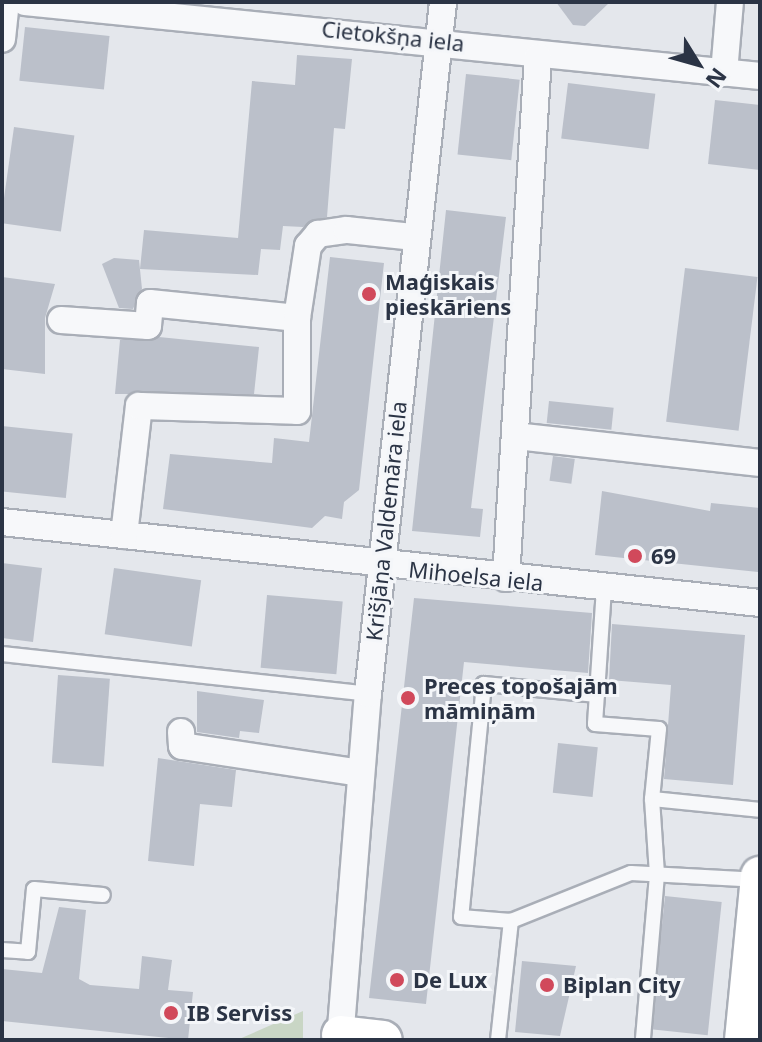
<!DOCTYPE html>
<meta charset="utf-8">
<style>
body{margin:0}
#map{position:relative;width:762px;height:1042px;overflow:hidden;background:#e4e7ec;font-family:"Noto Sans",sans-serif}
div>[style]{position:absolute}
.green>*{inset:0;background:#c9d6c5}
.building>*{inset:0;background:#bbc0ca;transform-origin:0 0}
.roads{filter:drop-shadow(2px 0 #a9aeb7) drop-shadow(-2px 0 #a9aeb7) drop-shadow(0 2px #a9aeb7) drop-shadow(0 -2px #a9aeb7)}
.lane>*{height:14px;margin:-7px;padding:0 7px;transform-origin:7px;border-radius:7px;background:#f7f8fa}
.street>*{height:26px;margin:-13px;padding:0 13px;transform-origin:13px;border-radius:13px;background:#f7f8fa}
.secondary>*{height:38px;margin:-19px;padding:0 19px;transform-origin:19px;border-radius:19px;background:#fff}
.dots>*{width:22px;height:22px;translate:-50% -50%;box-sizing:border-box;border:4px solid #f4f6f9;border-radius:50%}
span{translate:-50% -50%;white-space:nowrap;text-align:center;line-height:1.15;-webkit-text-stroke:6px #f4f6f9;paint-order:stroke}
.street-label{font-size:22px;color:#2b3445}
.poi-label{font-size:22px;color:#2b3445;font-weight:700}
.left{translate:0 -50%;text-align:left}
.frame{position:absolute;inset:0;border:4px solid #2b3445;pointer-events:none}
.north{position:absolute;left:658px;top:24px;width:80px;height:80px;-webkit-text-stroke:6px #f4f6f9;paint-order:stroke;rotate:127deg;font-size:22px;font-weight:700;line-height:32px;text-align:center;color:#2b3445}
.north::after{content:'';display:block;margin:auto;width:28px;height:36px;background:#2b3445;clip-path:polygon(50% 0,100% 100%,50% 72%,0 100%)}
</style>
<div id="map">
<div class="green">
<i style="clip-path:polygon(303px 1011px,303px 1040px,237px 1040px)"></i>
</div>
<div class="building">
<i style="clip-path:polygon(556px 2px,610px 2px,585px 26px,573px 25px)"></i>
<i style="left:25px;top:27px;width:85px;height:54px;rotate:6deg"></i>
<i style="clip-path:polygon(297px 55px,352px 59px,345px 129px,334px 128px,327px 217px,303px 227px,283px 226px,280px 250px,261px 249px,258px 275px,140px 269px,144px 230px,238px 238px,252px 81px,295px 85px)"></i>
<i style="left:466px;top:74px;width:54px;height:81px;rotate:6deg"></i>
<i style="left:568px;top:83px;width:88px;height:56px;rotate:7deg"></i>
<i style="clip-path:polygon(715px 100px,760px 105px,760px 170px,708px 164px)"></i>
<i style="left:14px;top:127px;width:61px;height:97px;rotate:8deg"></i>
<i style="clip-path:polygon(446px 210px,506px 217px,471px 508px,483px 509px,480px 537px,412px 531px)"></i>
<i style="clip-path:polygon(330px 257px,384px 263px,359px 490px,344px 502px,342px 519px,325px 516px,312px 528px,163px 509px,170px 454px,272px 463px,274px 438px,309px 442px)"></i>
<i style="clip-path:polygon(114px 258px,139px 260px,142px 289px,133px 309px,119px 308px,102px 264px)"></i>
<i style="left:685px;top:268px;width:73px;height:155px;rotate:7deg"></i>
<i style="clip-path:polygon(2px 277px,55px 284px,45px 318px,45px 374px,2px 369px)"></i>
<i style="clip-path:polygon(159px 337px,259px 347px,254px 394px,115px 394px,120px 340px)"></i>
<i style="left:549px;top:401px;width:65px;height:22px;rotate:6deg"></i>
<i style="left:2px;top:426px;width:71px;height:65px;rotate:6deg"></i>
<i style="left:553px;top:456px;width:22px;height:25px;rotate:8deg"></i>
<i style="clip-path:polygon(602px 491px,710px 511px,711px 503px,760px 508px,758px 572px,595px 555px)"></i>
<i style="clip-path:polygon(2px 563px,42px 568px,33px 642px,2px 638px)"></i>
<i style="left:114px;top:568px;width:88px;height:67px;rotate:8deg"></i>
<i style="left:267px;top:595px;width:76px;height:73px;rotate:5deg"></i>
<i style="clip-path:polygon(414px 598px,592px 613px,588px 673px,464px 662px,426px 1004px,369px 998px)"></i>
<i style="clip-path:polygon(612px 624px,745px 635px,733px 785px,664px 779px,671px 685px,609px 680px)"></i>
<i style="left:58px;top:675px;width:52px;height:88px;rotate:4deg"></i>
<i style="clip-path:polygon(197px 691px,264px 700px,259px 733px,240px 731px,239px 738px,197px 732px)"></i>
<i style="left:558px;top:743px;width:40px;height:50px;rotate:6deg"></i>
<i style="clip-path:polygon(158px 758px,236px 770px,232px 807px,200px 804px,194px 866px,148px 861px)"></i>
<i style="left:665px;top:896px;width:57px;height:134px;rotate:6deg"></i>
<i style="clip-path:polygon(59px 907px,86px 910px,79px 979px,90px 985px,139px 989px,142px 956px,172px 960px,168px 990px,193px 992px,188px 1040px,2px 1021px,2px 969px,42px 973px)"></i>
<i style="clip-path:polygon(522px 961px,576px 966px,560px 1036px,515px 1032px)"></i>
</div>
<div class="roads">
<div class="lane">
<i style="left:604px;top:588px;width:136px;rotate:93.8deg"></i>
<i style="left:595px;top:724px;width:64px;rotate:4.5deg"></i>
<i style="left:659px;top:729px;width:70px;rotate:95.7deg"></i>
<i style="left:652px;top:799px;width:76px;rotate:86.2deg"></i>
<i style="left:657px;top:875px;width:165px;rotate:94.9deg"></i>
<i style="left:2px;top:654px;width:368px;rotate:6.2deg"></i>
<i style="left:597px;top:695px;width:114px;rotate:-174.4deg"></i>
<i style="left:484px;top:684px;width:234px;rotate:95.6deg"></i>
<i style="left:461px;top:917px;width:50px;rotate:4.6deg"></i>
<i style="left:511px;top:921px;width:129px;rotate:-21.8deg"></i>
<i style="left:631px;top:873px;width:129px;rotate:3.1deg"></i>
<i style="left:652px;top:799px;width:109px;rotate:5.8deg"></i>
<i style="left:2px;top:950px;width:26px;rotate:4deg"></i>
<i style="left:28px;top:952px;width:63px;rotate:-84.6deg"></i>
<i style="left:34px;top:889px;width:69px;rotate:5deg"></i>
<i style="left:498px;top:1040px;width:120px;rotate:-83.8deg"></i>
</div>
<div class="street">
<i style="left:25px;top:2px;width:739px;rotate:5.75deg"></i>
<i style="left:2px;top:39px;width:37px;rotate:-84deg"></i>
<i style="left:724px;top:73px;width:71px;rotate:-85.2deg"></i>
<i style="left:61px;top:320px;width:87px;rotate:3.9deg"></i>
<i style="left:148px;top:326px;width:23px;rotate:-85deg"></i>
<i style="left:150px;top:303px;width:148px;rotate:5.8deg"></i>
<i style="left:516px;top:436px;width:245px;rotate:6.3deg"></i>
<i style="left:2px;top:522px;width:762px;rotate:6.1deg"></i>
<i style="left:124px;top:535px;width:130px;rotate:-83.4deg"></i>
<i style="left:139px;top:406px;width:158px;rotate:1.8deg"></i>
<i style="left:297px;top:411px;width:93px;rotate:-90deg"></i>
<i style="left:297px;top:318px;width:73px;rotate:-81.3deg"></i>
<i style="left:308px;top:246px;width:16px;rotate:-50deg"></i>
<i style="left:318px;top:234px;width:29px;rotate:-8deg"></i>
<i style="left:347px;top:230px;width:67px;rotate:6deg"></i>
<i style="left:506px;top:578px;width:522px;rotate:-86.49deg"></i>
<i style="left:181px;top:732px;width:14px;rotate:86deg"></i>
<i style="left:182px;top:746px;width:180px;rotate:8.6deg"></i>
<i style="left:340px;top:1040px;width:347px;rotate:-85.4deg"></i>
<i style="left:368px;top:694px;width:696px;rotate:-83.81deg"></i>
</div>
<div class="secondary">
<i style="left:341px;top:1035px;width:42px;rotate:6.8deg"></i>
<i style="left:744px;top:1040px;width:165px;rotate:-84.4deg"></i>
</div>
</div>
<div class="dots">
<i style="left:369px;top:294px;background:#d1495b"></i>
<i style="left:635px;top:556px;background:#d1495b"></i>
<i style="left:408px;top:698px;background:#d1495b"></i>
<i style="left:397px;top:980px;background:#d1495b"></i>
<i style="left:547px;top:985px;background:#d1495b"></i>
<i style="left:171px;top:1013px;background:#d1495b"></i>
</div>
<div class="street-label">
<span style="left:393px;top:36px;rotate:6deg">Cietokšņa iela</span>
<span style="left:386px;top:521px;rotate:-84deg">Krišjāņa Valdemāra iela</span>
<span style="left:476px;top:576px;rotate:6deg">Mihoelsa iela</span>
</div>
<div class="poi-label">
<span class="left" style="left:385px;top:294px">Maģiskais<br>pieskāriens</span>
<span class="left" style="left:651px;top:556px">69</span>
<span class="left" style="left:424px;top:698px">Preces topošajām<br>māmiņām</span>
<span class="left" style="left:413px;top:980px">De Lux</span>
<span class="left" style="left:563px;top:985px">Biplan City</span>
<span class="left" style="left:187px;top:1013px">IB Serviss</span>
</div>
<div class="frame"></div>
<div class="north">N</div>
</div>
